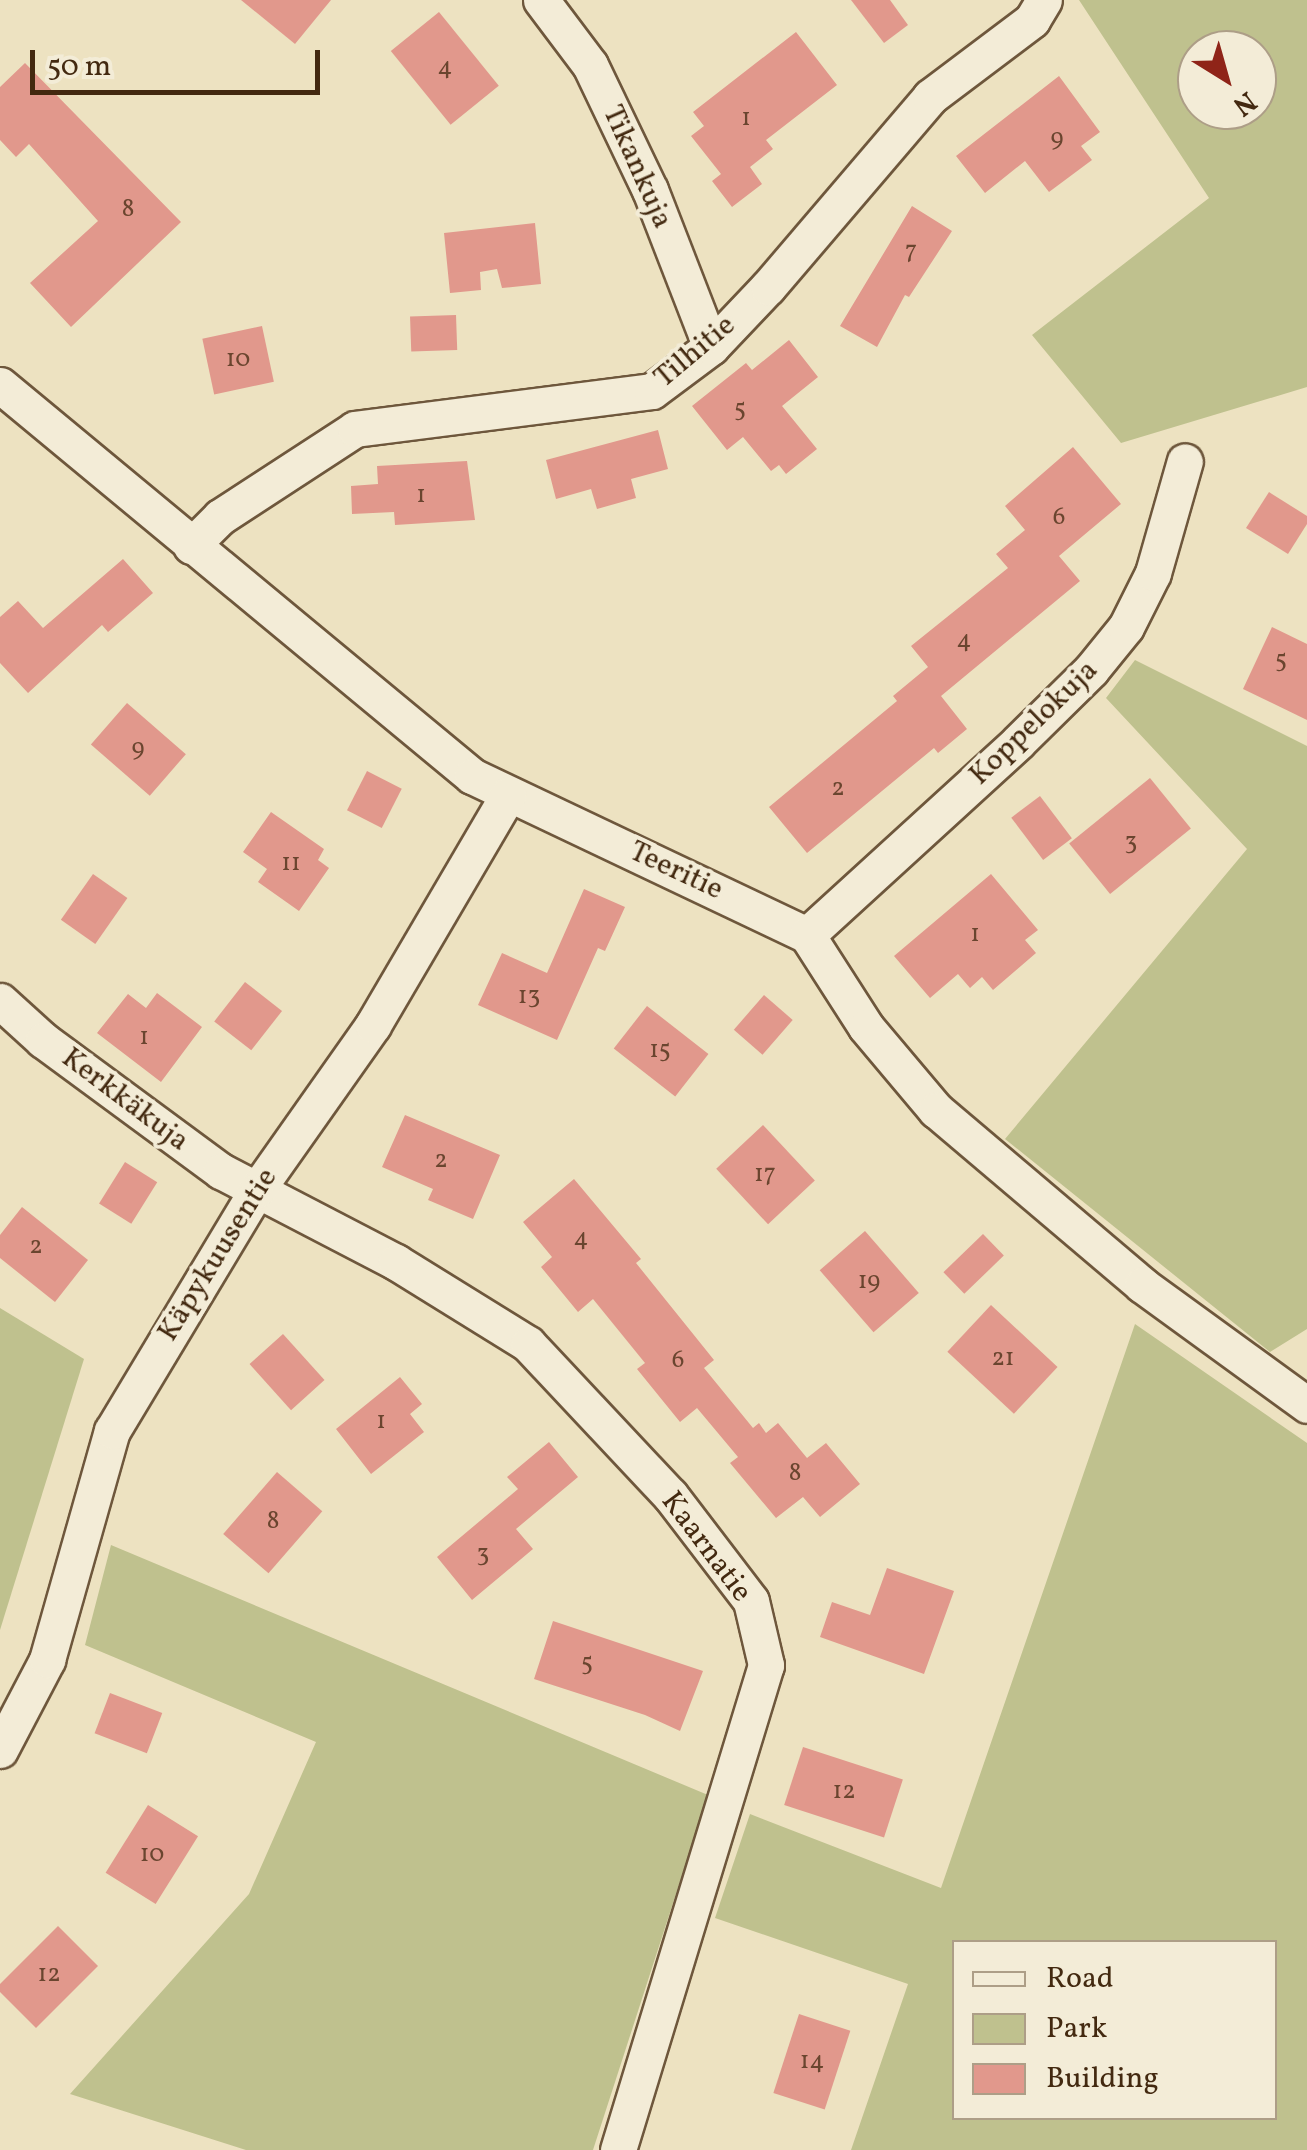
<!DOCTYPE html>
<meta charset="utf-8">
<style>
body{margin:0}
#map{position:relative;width:1307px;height:2150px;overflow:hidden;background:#ede2c1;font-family:Vollkorn,serif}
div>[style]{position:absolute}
.green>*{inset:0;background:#bfc18e}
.building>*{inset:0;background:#e1988c;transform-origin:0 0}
.roads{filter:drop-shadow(2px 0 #6e573c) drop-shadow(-2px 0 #6e573c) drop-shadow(0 2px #6e573c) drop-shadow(0 -2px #6e573c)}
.minor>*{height:35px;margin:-17.5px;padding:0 17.5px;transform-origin:17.5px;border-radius:17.5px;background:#f3ecd7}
span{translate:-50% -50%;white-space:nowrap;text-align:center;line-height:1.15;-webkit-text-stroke:8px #f3ecd7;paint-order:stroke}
.number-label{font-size:25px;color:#6a452f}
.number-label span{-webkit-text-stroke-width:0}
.street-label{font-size:30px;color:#432910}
.legend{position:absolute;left:952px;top:1940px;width:325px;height:180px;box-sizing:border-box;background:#f3ecd7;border:2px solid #ad9e87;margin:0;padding:12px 18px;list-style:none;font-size:30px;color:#432910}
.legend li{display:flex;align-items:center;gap:20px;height:50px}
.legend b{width:50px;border:2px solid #ad9e87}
.north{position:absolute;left:1177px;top:30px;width:100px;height:100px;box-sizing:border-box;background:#f3ecd7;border:2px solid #ad9e87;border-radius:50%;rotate:143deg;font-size:28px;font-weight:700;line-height:40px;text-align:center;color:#432910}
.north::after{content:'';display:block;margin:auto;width:35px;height:45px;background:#8f2418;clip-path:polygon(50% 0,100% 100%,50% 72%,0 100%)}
.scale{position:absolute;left:30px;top:50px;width:290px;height:45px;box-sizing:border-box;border:5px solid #432910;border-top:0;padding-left:12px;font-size:30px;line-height:35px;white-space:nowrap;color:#432910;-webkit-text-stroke:8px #f3ecd7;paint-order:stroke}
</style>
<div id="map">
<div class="green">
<i style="clip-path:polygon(evenodd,1079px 0,1307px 0,1307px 387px,1121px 443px,1032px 335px,1209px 198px,1079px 0,1257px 50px,1257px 110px,1197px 110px,1197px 50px,1257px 50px)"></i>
<i style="clip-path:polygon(1135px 660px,1307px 746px,1307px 1329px,1270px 1352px,1005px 1139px,1247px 849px,1106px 698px)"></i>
<i style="clip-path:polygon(0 1308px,84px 1359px,0 1630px)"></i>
<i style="clip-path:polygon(evenodd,1135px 1324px,1307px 1443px,1307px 2150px,851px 2150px,908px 1984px,715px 1918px,750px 1814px,941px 1888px,1135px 1324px,954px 1942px,1274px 1942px,1274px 2118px,954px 2118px,954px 1942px)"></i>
<i style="clip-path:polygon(111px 1545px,708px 1795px,593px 2150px,246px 2150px,70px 2094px,249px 1894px,316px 1742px,85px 1645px)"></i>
</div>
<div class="building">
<i style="clip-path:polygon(241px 0,331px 0,295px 44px)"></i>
<i style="clip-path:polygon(851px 0,890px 0,908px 25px,884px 43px)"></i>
<i style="left:439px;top:12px;width:95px;height:62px;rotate:51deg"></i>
<i style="clip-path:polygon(796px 32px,837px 85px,766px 140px,773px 149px,750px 167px,762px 184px,732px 207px,712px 181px,721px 174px,691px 136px,704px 126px,693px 112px)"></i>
<i style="clip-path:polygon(25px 63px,181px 222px,71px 327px,30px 283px,98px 221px,29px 144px,16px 157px,0 140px,0 87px)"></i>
<i style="clip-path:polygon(1059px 76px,1100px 132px,1081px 146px,1092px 160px,1049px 192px,1025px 161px,985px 193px,956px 156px)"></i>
<i style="clip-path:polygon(912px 206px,952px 231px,909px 297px,905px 295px,877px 347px,840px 326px)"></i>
<i style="clip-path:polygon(535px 223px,541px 284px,502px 288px,497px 269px,480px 272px,481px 290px,450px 293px,444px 233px)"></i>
<i style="left:456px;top:315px;width:35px;height:46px;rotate:88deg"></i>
<i style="left:262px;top:326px;width:57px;height:61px;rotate:78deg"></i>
<i style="clip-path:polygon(789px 340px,818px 377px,782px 406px,817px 449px,786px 474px,779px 465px,771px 471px,743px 437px,727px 450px,692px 406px,746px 363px,752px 370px)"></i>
<i style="clip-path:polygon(658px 430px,668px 469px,631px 479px,636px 498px,597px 509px,591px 489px,556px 499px,546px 460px)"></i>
<i style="clip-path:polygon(1073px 447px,1121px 504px,1059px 556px,1080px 581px,941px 696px,967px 729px,938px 753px,934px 748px,807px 853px,769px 807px,897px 701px,893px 696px,928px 667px,911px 646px,1008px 568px,996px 554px,1025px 530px,1005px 506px)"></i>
<i style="clip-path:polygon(467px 461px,475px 520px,395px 525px,394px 512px,352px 514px,351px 486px,378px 484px,377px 466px)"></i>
<i style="clip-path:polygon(1269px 492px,1307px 516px,1307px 524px,1288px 554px,1246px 528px)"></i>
<i style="clip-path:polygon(123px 559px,153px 593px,108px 632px,102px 625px,28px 693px,0 663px,0 617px,18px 601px,43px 628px)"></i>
<i style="clip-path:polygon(1272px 627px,1307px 644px,1307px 720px,1243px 689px)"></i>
<i style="left:127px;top:703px;width:78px;height:55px;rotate:41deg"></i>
<i style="left:367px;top:771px;width:39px;height:44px;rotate:27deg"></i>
<i style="left:1150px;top:778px;width:65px;height:104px;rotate:51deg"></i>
<i style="left:1040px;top:796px;width:53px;height:36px;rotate:53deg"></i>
<i style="clip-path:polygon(271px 812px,324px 849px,318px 860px,329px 868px,299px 911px,258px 882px,267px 869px,243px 852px)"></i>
<i style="left:93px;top:874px;width:42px;height:56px;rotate:35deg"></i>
<i style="clip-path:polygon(991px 874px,1038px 930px,1025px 940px,1036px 953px,993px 990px,982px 977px,970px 988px,958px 974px,930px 998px,894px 956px)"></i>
<i style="clip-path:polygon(584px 889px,625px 907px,605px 951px,598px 948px,557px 1040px,478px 1005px,502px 953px,547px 973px)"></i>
<i style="left:245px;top:982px;width:47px;height:50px;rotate:38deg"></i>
<i style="clip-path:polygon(157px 993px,202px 1027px,161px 1082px,97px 1033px,128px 994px,146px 1008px)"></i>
<i style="left:764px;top:995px;width:38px;height:46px;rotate:41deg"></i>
<i style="left:647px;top:1006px;width:78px;height:54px;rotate:38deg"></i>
<i style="clip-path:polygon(405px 1115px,500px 1155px,473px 1219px,428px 1200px,433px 1189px,382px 1167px)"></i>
<i style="left:763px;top:1125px;width:76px;height:64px;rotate:47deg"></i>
<i style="left:125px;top:1162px;width:38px;height:49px;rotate:32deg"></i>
<i style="clip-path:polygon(574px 1179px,641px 1259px,636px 1263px,714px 1360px,704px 1368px,753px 1428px,759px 1423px,766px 1433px,778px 1423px,807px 1458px,826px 1443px,860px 1484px,820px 1517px,803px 1497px,776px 1518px,730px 1463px,738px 1457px,697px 1408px,680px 1422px,637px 1369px,645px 1363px,593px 1299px,578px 1312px,541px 1267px,552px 1257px,523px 1222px)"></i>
<i style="clip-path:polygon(22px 1207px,88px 1260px,55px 1302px,0 1258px,0 1235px)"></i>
<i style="left:865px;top:1231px;width:82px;height:60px;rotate:49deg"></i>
<i style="left:983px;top:1234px;width:30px;height:55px;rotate:46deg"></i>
<i style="left:991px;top:1305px;width:91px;height:64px;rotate:43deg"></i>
<i style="left:283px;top:1334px;width:62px;height:45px;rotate:48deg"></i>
<i style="clip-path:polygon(400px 1377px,422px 1404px,410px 1414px,424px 1432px,371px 1474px,336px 1429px)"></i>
<i style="clip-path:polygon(549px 1442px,578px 1477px,516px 1529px,533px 1549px,472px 1600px,437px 1557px,518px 1489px,507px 1477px)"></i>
<i style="left:277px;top:1472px;width:60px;height:82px;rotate:41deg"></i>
<i style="clip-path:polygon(887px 1568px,954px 1591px,924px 1674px,820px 1637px,832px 1602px,870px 1615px)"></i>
<i style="clip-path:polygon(553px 1621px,703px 1671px,680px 1731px,645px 1715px,534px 1679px)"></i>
<i style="left:110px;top:1693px;width:56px;height:43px;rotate:21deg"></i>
<i style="left:803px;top:1747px;width:105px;height:61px;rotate:18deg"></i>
<i style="left:148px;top:1805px;width:59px;height:80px;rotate:32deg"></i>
<i style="clip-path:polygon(58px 1926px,98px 1966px,36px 2028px,0 1992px,0 1984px)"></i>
<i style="left:799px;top:2014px;width:54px;height:83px;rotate:18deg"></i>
</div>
<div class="roads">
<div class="minor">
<i style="left:541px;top:0;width:81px;rotate:53deg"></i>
<i style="left:590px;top:65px;width:139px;rotate:64.4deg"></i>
<i style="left:650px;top:190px;width:168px;rotate:68.8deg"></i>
<i style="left:0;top:385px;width:613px;rotate:39.64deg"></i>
<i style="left:472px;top:776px;width:371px;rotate:25.4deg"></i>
<i style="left:807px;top:935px;width:109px;rotate:57.3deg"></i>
<i style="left:866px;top:1027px;width:109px;rotate:49.9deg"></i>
<i style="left:936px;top:1110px;width:270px;rotate:40.3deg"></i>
<i style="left:1142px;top:1285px;width:204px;rotate:36deg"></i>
<i style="left:191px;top:546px;width:41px;rotate:-45deg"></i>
<i style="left:220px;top:517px;width:161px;rotate:-33.1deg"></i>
<i style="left:355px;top:429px;width:299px;rotate:-7.3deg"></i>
<i style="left:652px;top:391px;width:74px;rotate:-36.7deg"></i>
<i style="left:711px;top:347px;width:83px;rotate:-46.5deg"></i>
<i style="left:768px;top:287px;width:250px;rotate:-49.5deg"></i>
<i style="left:930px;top:97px;width:128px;rotate:-37deg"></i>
<i style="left:1032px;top:20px;width:23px;rotate:-59deg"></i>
<i style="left:807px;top:935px;width:286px;rotate:-42.4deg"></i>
<i style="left:1018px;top:742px;width:103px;rotate:-44.6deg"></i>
<i style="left:1091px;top:670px;width:55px;rotate:-50.9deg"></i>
<i style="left:1126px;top:627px;width:60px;rotate:-63.4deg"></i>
<i style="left:1153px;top:573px;width:116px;rotate:-74.1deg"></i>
<i style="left:0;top:1001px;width:58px;rotate:42.2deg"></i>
<i style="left:43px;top:1040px;width:221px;rotate:36.4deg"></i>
<i style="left:221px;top:1171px;width:197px;rotate:27.5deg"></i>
<i style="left:396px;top:1262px;width:155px;rotate:31.8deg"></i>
<i style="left:528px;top:1344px;width:207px;rotate:46.8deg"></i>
<i style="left:670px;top:1495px;width:133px;rotate:52.6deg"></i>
<i style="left:751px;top:1601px;width:66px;rotate:76.8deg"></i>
<i style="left:766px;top:1665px;width:507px;rotate:106.97deg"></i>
<i style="left:0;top:1750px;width:102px;rotate:-62.4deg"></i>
<i style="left:47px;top:1660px;width:238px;rotate:-74.2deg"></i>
<i style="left:112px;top:1431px;width:280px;rotate:-59deg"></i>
<i style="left:256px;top:1191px;width:203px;rotate:-54.8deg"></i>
<i style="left:373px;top:1025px;width:267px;rotate:-59.6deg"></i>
</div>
</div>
<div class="number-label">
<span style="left:445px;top:68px">4</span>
<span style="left:746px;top:119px">1</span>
<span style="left:1057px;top:139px">9</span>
<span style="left:128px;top:210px">8</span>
<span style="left:911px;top:252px">7</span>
<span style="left:238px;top:360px">10</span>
<span style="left:740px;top:410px">5</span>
<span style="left:421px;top:496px">1</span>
<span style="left:1059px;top:518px">6</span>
<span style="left:964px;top:641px">4</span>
<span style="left:1281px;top:661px">5</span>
<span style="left:138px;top:749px">9</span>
<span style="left:838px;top:789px">2</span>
<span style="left:1131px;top:843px">3</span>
<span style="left:291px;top:864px">11</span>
<span style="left:975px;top:935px">1</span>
<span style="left:529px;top:997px">13</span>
<span style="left:144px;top:1038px">1</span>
<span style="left:660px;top:1051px">15</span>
<span style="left:441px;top:1161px">2</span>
<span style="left:765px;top:1175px">17</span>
<span style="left:581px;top:1239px">4</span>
<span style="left:36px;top:1247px">2</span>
<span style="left:869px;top:1282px">19</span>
<span style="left:1003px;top:1359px">21</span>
<span style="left:678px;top:1361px">6</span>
<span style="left:381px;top:1422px">1</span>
<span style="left:795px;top:1474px">8</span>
<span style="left:273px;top:1522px">8</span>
<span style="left:483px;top:1555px">3</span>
<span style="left:587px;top:1664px">5</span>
<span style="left:844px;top:1792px">12</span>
<span style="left:152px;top:1855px">10</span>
<span style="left:49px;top:1975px">12</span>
<span style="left:812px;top:2062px">14</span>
</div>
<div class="street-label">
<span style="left:637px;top:167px;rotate:66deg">Tikankuja</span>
<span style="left:695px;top:352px;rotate:-40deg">Tilhitie</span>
<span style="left:1034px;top:723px;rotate:-44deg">Koppelokuja</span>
<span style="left:676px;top:871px;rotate:25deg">Teeritie</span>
<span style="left:125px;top:1100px;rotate:37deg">Kerkkäkuja</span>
<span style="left:218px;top:1255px;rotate:-58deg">Käpykuusentie</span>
<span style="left:706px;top:1547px;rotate:53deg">Kaarnatie</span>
</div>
<ul class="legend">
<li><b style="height:12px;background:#f3ecd7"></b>Road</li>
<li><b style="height:28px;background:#bfc18e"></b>Park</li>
<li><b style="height:28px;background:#e1988c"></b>Building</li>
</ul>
<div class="north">N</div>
<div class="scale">50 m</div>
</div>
